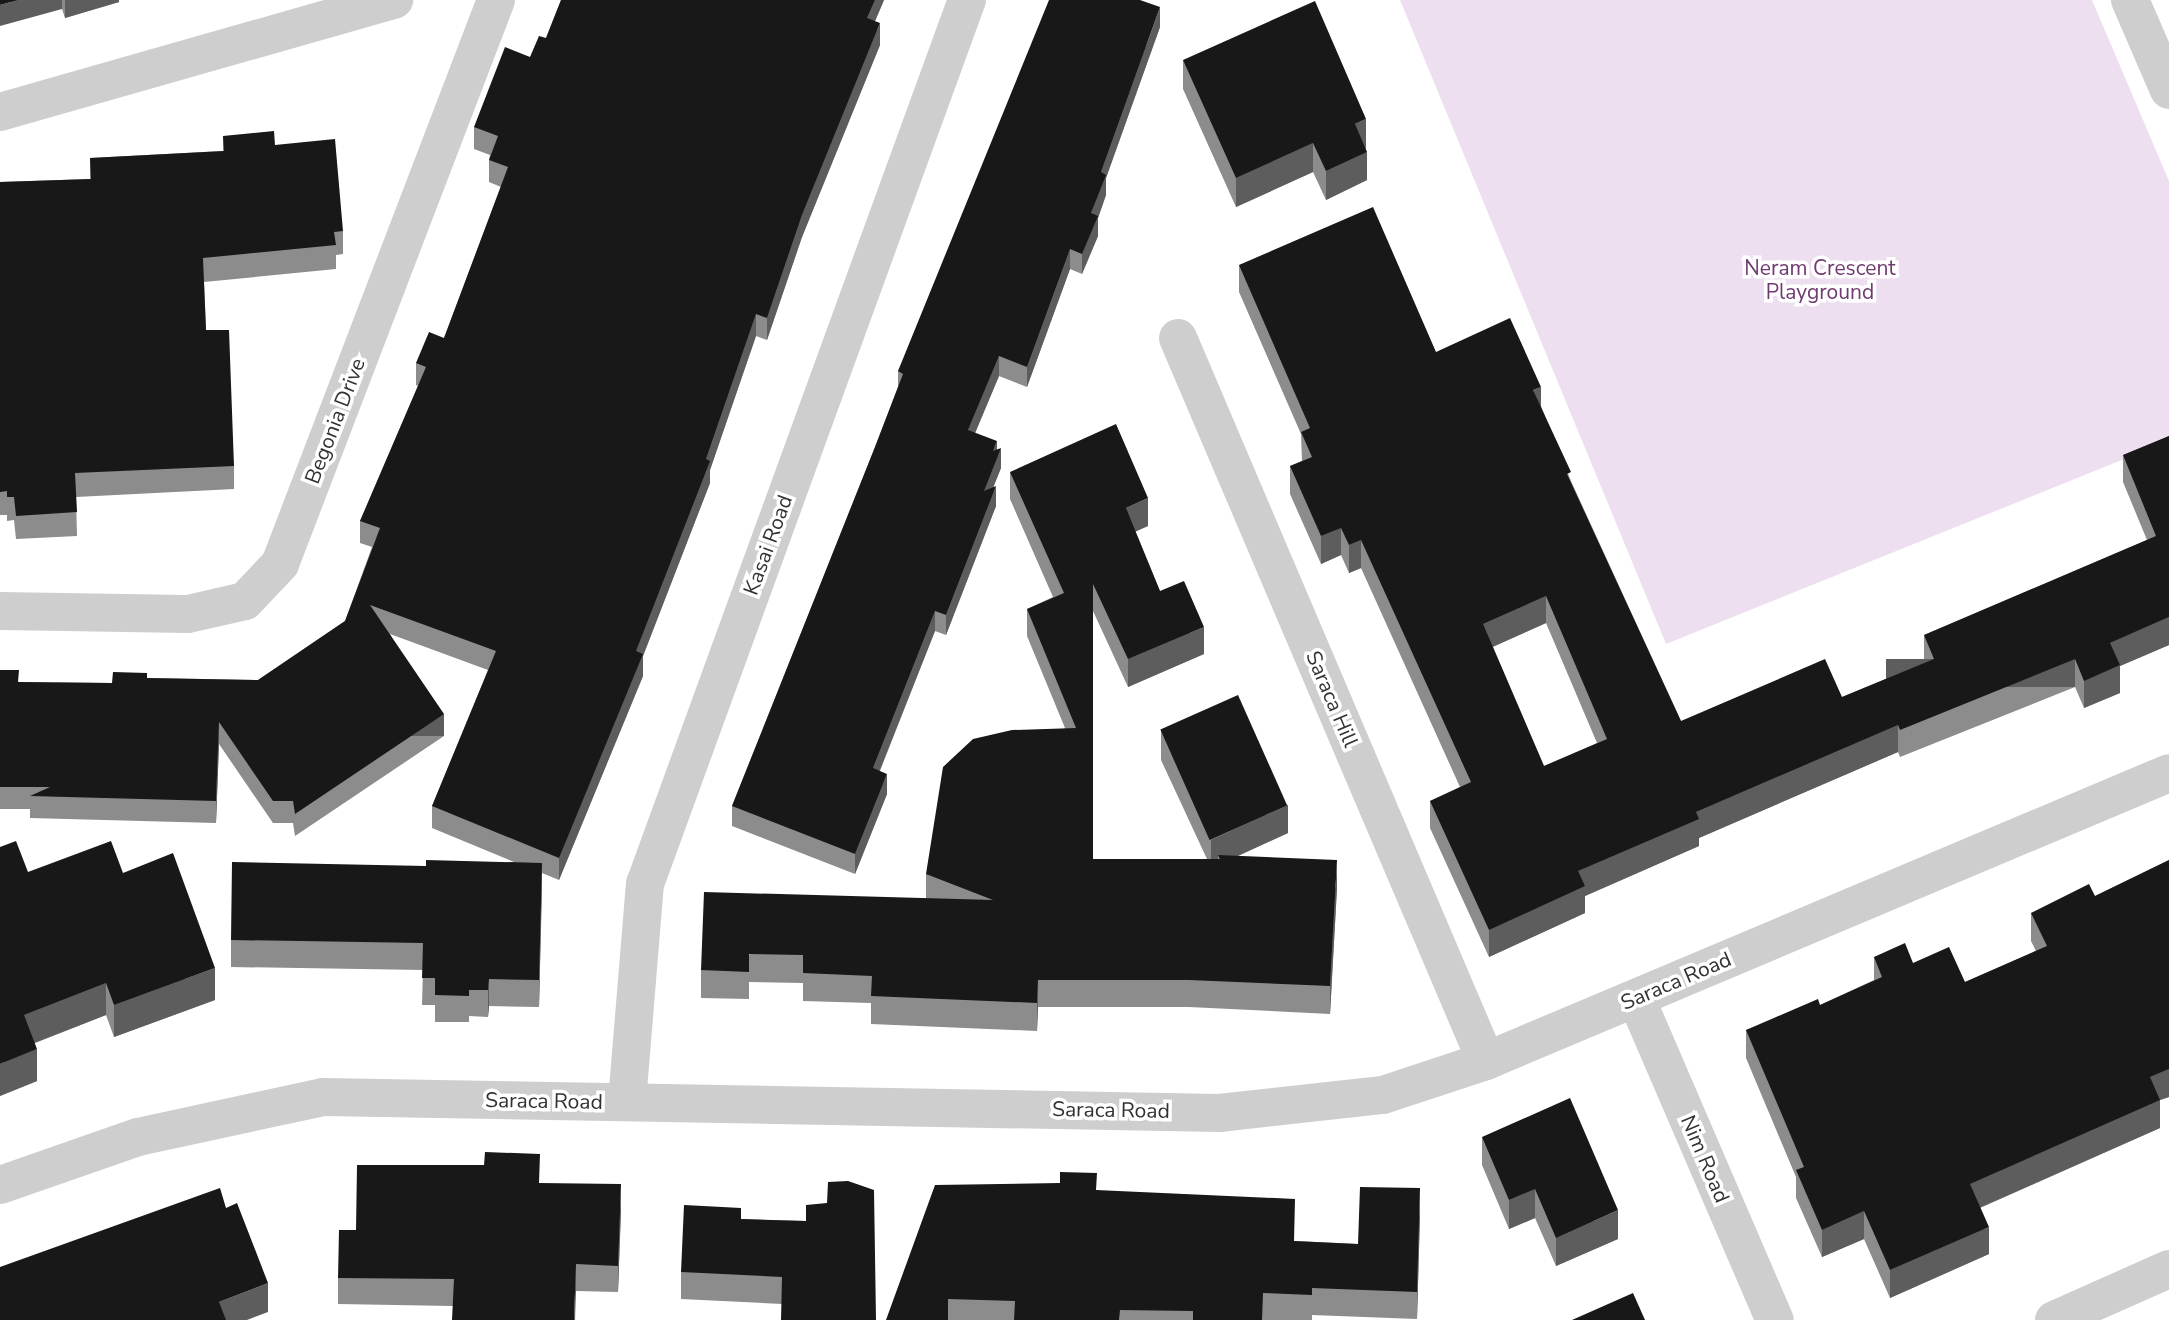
<!DOCTYPE html>
<style>
body{margin:0}
#map{position:relative;width:2169px;height:1320px;overflow:hidden;background:#fff;font-family:"Nunito Sans",sans-serif}
div>[style]{position:absolute}
.green>*{inset:0;background:#eddfef}
.minor>*{height:38px;margin:-19px;padding:0 19px;transform-origin:19px;border-radius:19px;background:#cecece}
.tertiary>*{height:38px;margin:-19px;padding:0 19px;transform-origin:19px;border-radius:19px;background:#cecece}
.wall>*{inset:0;background:#8c8c8c}
.shaded-wall>*{inset:0;background:#5d5d5d;transform-origin:0 0}
.building>*{inset:0;background:#181818;transform-origin:0 0}
span{translate:-50% -50%;white-space:nowrap;text-align:center;line-height:1.15;-webkit-text-stroke:7px #fff;paint-order:stroke}
.park-label{font-size:21px;color:#703a71}
.street-label{font-size:21px;color:#313131}
</style>
<div id="map">
<div class="green">
<i style="clip-path:polygon(1400px 0,2092px 0,2169px 181px,2169px 441px,1666px 644px)"></i>
</div>
<div class="minor">
<i style="left:2130px;top:0;width:98px;rotate:66.6deg"></i>
<i style="left:0;top:112px;width:410px;rotate:-15.9deg"></i>
<i style="left:1178px;top:338px;width:786px;rotate:66.93deg"></i>
<i style="left:0;top:611px;width:188px;rotate:0.9deg"></i>
<i style="left:188px;top:614px;width:58px;rotate:-12.8deg"></i>
<i style="left:245px;top:601px;width:51px;rotate:-46.6deg"></i>
<i style="left:280px;top:564px;width:604px;rotate:-69.04deg"></i>
<i style="left:1636px;top:998px;width:351px;rotate:66.7deg"></i>
<i style="left:627px;top:1102px;width:219px;rotate:-85.3deg"></i>
<i style="left:645px;top:884px;width:941px;rotate:-69.99deg"></i>
<i style="left:2054px;top:1320px;width:126px;rotate:-23.9deg"></i>
</div>
<div class="tertiary">
<i style="left:0;top:1185px;width:146px;rotate:-19.2deg"></i>
<i style="left:138px;top:1137px;width:189px;rotate:-12.2deg"></i>
<i style="left:323px;top:1097px;width:896px;rotate:1.02deg"></i>
<i style="left:1219px;top:1113px;width:165px;rotate:-6.3deg"></i>
<i style="left:1383px;top:1095px;width:108px;rotate:-18.3deg"></i>
<i style="left:1486px;top:1061px;width:741px;rotate:-22.86deg"></i>
</div>
<div class="wall">
<i style="clip-path:polygon(0 0,119px 0,119px 2px,65px 18px,62px 9px)"></i>
<i style="clip-path:polygon(561px 0,884px 0,875px 21px,880px 45px,802px 237px,767px 340px,756px 336px,710px 470px,710px 483px,643px 656px,643px 676px,559px 880px,542px 873px,539px 1007px,489px 1006px,488px 1017px,469px 1016px,469px 1022px,435px 1022px,435px 1005px,422px 1005px,423px 970px,231px 967px,231px 940px,426px 866px,514px 862px,432px 828px,432px 806px,488px 670px,390px 634px,444px 736px,295px 836px,293px 823px,273px 823px,219px 744px,216px 823px,30px 818px,30px 809px,0 809px,0 670px,19px 682px,112px 683px,147px 678px,258px 680px,345px 621px,372px 547px,360px 543px,360px 521px,418px 386px,416px 385px,416px 363px,444px 338px,501px 187px,489px 182px,489px 160px,490px 155px,474px 149px,474px 127px,546px 38px)"></i>
<i style="clip-path:polygon(1160px 27px,1106px 178px,1106px 195px,1098px 218px,1098px 236px,1082px 274px,1070px 269px,1027px 387px,999px 376px,975px 433px,997px 449px,1001px 468px,993px 487px,996px 506px,946px 635px,935px 631px,880px 771px,887px 794px,855px 874px,732px 826px,732px 806px,875px 447px,898px 387px,898px 371px)"></i>
<i style="clip-path:polygon(1183px 60px,1366px 147px,1367px 180px,1326px 200px,1313px 172px,1236px 207px,1183px 89px)"></i>
<i style="clip-path:polygon(223px 136px,275px 145px,343px 231px,343px 254px,336px 255px,336px 269px,204px 282px,206px 330px,234px 466px,234px 489px,76px 497px,77px 536px,16px 539px,14px 520px,7px 521px,7px 515px,0 515px,0 182px,90px 179px,90px 158px,223px 151px)"></i>
<i style="clip-path:polygon(evenodd,1239px 265px,1436px 352px,1541px 406px,1571px 481px,1681px 721px,1842px 697px,1924px 663px,1924px 635px,2147px 540px,2123px 482px,2123px 455px,2169px 436px,2169px 645px,2120px 666px,2120px 693px,2084px 708px,2075px 687px,1900px 757px,1898px 752px,1699px 838px,1699px 846px,1585px 896px,1585px 913px,1489px 957px,1430px 828px,1430px 801px,1460px 787px,1361px 568px,1349px 573px,1341px 555px,1321px 564px,1290px 494px,1290px 466px,1302px 461px,1301px 434px,1239px 292px,1239px 265px,1546px 623px,1597px 743px,1544px 766px,1493px 647px,1546px 623px)"></i>
<i style="clip-path:polygon(1010px 472px,1148px 526px,1135px 531px,1160px 591px,1204px 654px,1128px 687px,1093px 611px,1093px 859px,1207px 859px,1161px 760px,1161px 731px,1288px 833px,1238px 856px,1337px 888px,1330px 1014px,1189px 1007px,1038px 1007px,1037px 1031px,871px 1024px,871px 1003px,803px 1001px,803px 983px,749px 982px,749px 999px,701px 998px,701px 970px,926px 898px,926px 874px,1065px 728px,1027px 636px,1027px 609px,1053px 597px,1010px 499px)"></i>
<i style="clip-path:polygon(2169px 860px,2169px 1097px,2160px 1100px,2160px 1128px,1980px 1208px,1989px 1254px,1890px 1298px,1864px 1239px,1822px 1257px,1796px 1198px,1796px 1177px,1746px 1058px,1746px 1030px,1820px 1005px,1874px 980px,1874px 957px,1913px 963px,1965px 982px,2036px 951px,2031px 941px,2031px 913px,2095px 896px)"></i>
<i style="clip-path:polygon(28px 872px,215px 1000px,114px 1037px,106px 1015px,35px 1043px,37px 1081px,0 1096px)"></i>
<i style="clip-path:polygon(1482px 1137px,1618px 1239px,1556px 1266px,1535px 1218px,1509px 1229px,1482px 1165px)"></i>
<i style="clip-path:polygon(848px 1181px,782px 1304px,681px 1299px,681px 1272px,741px 1219px,806px 1221px,827px 1203px)"></i>
<i style="clip-path:polygon(540px 1183px,621px 1210px,618px 1292px,576px 1291px,453px 1306px,338px 1304px,338px 1278px,356px 1230px)"></i>
<i style="clip-path:polygon(1097px 1190px,1295px 1241px,1358px 1244px,1420px 1215px,1417px 1319px,1312px 1315px,1312px 1320px,886px 1320px)"></i>
</div>
<div class="shaded-wall">
<i style="clip-path:polygon(18px 0,62px 0,62px 9px,0 26px,0 5px)"></i>
<i style="clip-path:polygon(65px 0,119px 0,119px 2px,65px 18px)"></i>
<i style="clip-path:polygon(875px 0,884px 0,867px 40px,867px 18px)"></i>
<i style="clip-path:polygon(1160px 7px,1160px 27px,1106px 178px,1106px 195px,1098px 218px,1098px 236px,1082px 274px,1082px 254px,1101px 172px)"></i>
<i style="clip-path:polygon(880px 23px,880px 45px,802px 237px,767px 340px,767px 318px,802px 215px)"></i>
<i style="clip-path:polygon(1366px 119px,1366px 147px,1355px 153px,1355px 124px)"></i>
<i style="clip-path:polygon(1313px 143px,1313px 172px,1236px 207px,1236px 178px)"></i>
<i style="clip-path:polygon(1367px 152px,1367px 180px,1326px 200px,1326px 171px)"></i>
<i style="clip-path:polygon(1070px 249px,1070px 269px,1027px 387px,1027px 367px)"></i>
<i style="clip-path:polygon(756px 314px,756px 336px,710px 470px,710px 483px,643px 656px,643px 676px,559px 880px,559px 858px,706px 459px)"></i>
<i style="clip-path:polygon(999px 356px,999px 376px,968px 450px,968px 430px)"></i>
<i style="clip-path:polygon(1541px 387px,1541px 415px,1533px 390px)"></i>
<i style="clip-path:polygon(997px 441px,997px 456px,1001px 448px,1001px 468px,984px 511px,984px 491px,993px 451px)"></i>
<i style="clip-path:polygon(996px 486px,996px 506px,946px 635px,946px 615px)"></i>
<i style="clip-path:polygon(1148px 498px,1148px 526px,1126px 536px,1126px 508px)"></i>
<i style="clip-path:polygon(1341px 528px,1341px 555px,1321px 564px,1321px 536px)"></i>
<i style="clip-path:polygon(1361px 540px,1361px 568px,1349px 573px,1349px 545px)"></i>
<i style="clip-path:polygon(1546px 596px,1546px 623px,1483px 651px,1483px 624px)"></i>
<i style="clip-path:polygon(935px 611px,935px 631px,873px 787px,873px 768px)"></i>
<i style="clip-path:polygon(2169px 617px,2169px 645px,2120px 666px,2120px 693px,2084px 708px,2084px 681px,2110px 643px)"></i>
<i style="clip-path:polygon(1204px 627px,1204px 654px,1128px 687px,1128px 659px)"></i>
<i style="left:2075px;top:659px;width:28px;height:189px;rotate:90deg"></i>
<i style="left:444px;top:714px;width:22px;height:179px;rotate:90deg"></i>
<i style="clip-path:polygon(219px 722px,219px 744px,216px 823px,216px 801px)"></i>
<i style="clip-path:polygon(1898px 725px,1898px 752px,1699px 838px,1699px 846px,1585px 896px,1585px 913px,1489px 957px,1489px 930px,1578px 871px,1696px 812px)"></i>
<i style="clip-path:polygon(887px 774px,887px 794px,855px 874px,855px 854px)"></i>
<i style="clip-path:polygon(1288px 805px,1288px 833px,1220px 864px,1220px 859px,1218px 855px,1218px 865px,1211px 868px,1211px 840px)"></i>
<i style="clip-path:polygon(1337px 860px,1337px 888px,1330px 1014px,1330px 986px)"></i>
<i style="clip-path:polygon(542px 863px,542px 889px,539px 1007px,539px 980px)"></i>
<i style="clip-path:polygon(215px 968px,215px 1000px,114px 1037px,114px 1005px)"></i>
<i style="clip-path:polygon(489px 979px,489px 1006px,488px 1017px,488px 990px)"></i>
<i style="clip-path:polygon(1038px 980px,1038px 1007px,1037px 1031px,1037px 1003px)"></i>
<i style="clip-path:polygon(106px 983px,106px 1015px,24px 1047px,24px 1015px)"></i>
<i style="clip-path:polygon(37px 1049px,37px 1081px,0 1096px,0 1064px)"></i>
<i style="clip-path:polygon(2169px 1069px,2169px 1097px,2160px 1100px,2160px 1128px,1970px 1212px,1970px 1184px,2150px 1077px)"></i>
<i style="clip-path:polygon(621px 1184px,621px 1210px,618px 1292px,618px 1266px)"></i>
<i style="clip-path:polygon(1420px 1188px,1420px 1215px,1417px 1319px,1417px 1292px)"></i>
<i style="clip-path:polygon(1535px 1189px,1535px 1218px,1509px 1229px,1509px 1200px)"></i>
<i style="clip-path:polygon(1618px 1210px,1618px 1239px,1556px 1266px,1556px 1238px)"></i>
<i style="clip-path:polygon(1864px 1211px,1864px 1239px,1822px 1257px,1822px 1230px)"></i>
<i style="clip-path:polygon(1989px 1227px,1989px 1254px,1890px 1298px,1890px 1270px)"></i>
<i style="clip-path:polygon(576px 1264px,576px 1291px,575px 1320px,574px 1320px)"></i>
<i style="clip-path:polygon(268px 1283px,268px 1312px,247px 1320px,219px 1320px,219px 1302px)"></i>
</div>
<div class="building">
<i style="clip-path:polygon(0 0,18px 0,0 5px)"></i>
<i style="clip-path:polygon(561px 0,875px 0,867px 18px,880px 23px,802px 215px,767px 318px,756px 314px,706px 459px,710px 461px,636px 651px,643px 654px,559px 858px,432px 806px,496px 651px,370px 605px,444px 714px,295px 814px,293px 801px,273px 801px,219px 722px,216px 801px,30px 796px,50px 787px,0 787px,0 670px,19px 670px,18px 682px,112px 683px,113px 672px,147px 673px,147px 678px,258px 680px,345px 621px,380px 528px,360px 521px,426px 367px,416px 363px,429px 332px,444px 338px,508px 167px,489px 160px,498px 136px,474px 127px,505px 47px,530px 57px,539px 36px,546px 38px)"></i>
<i style="clip-path:polygon(1049px 0,1140px 0,1160px 7px,1101px 172px,1106px 175px,1091px 213px,1098px 216px,1082px 254px,1070px 249px,1027px 367px,999px 356px,968px 430px,997px 441px,993px 451px,1001px 448px,984px 491px,996px 486px,946px 615px,935px 611px,873px 768px,887px 774px,855px 854px,732px 806px,875px 447px,903px 374px,898px 371px)"></i>
<i style="clip-path:polygon(1315px 1px,1366px 119px,1355px 124px,1367px 152px,1326px 171px,1313px 143px,1236px 178px,1183px 60px)"></i>
<i style="clip-path:polygon(274px 131px,275px 145px,335px 139px,343px 231px,334px 232px,336px 245px,203px 258px,206px 330px,229px 330px,234px 466px,75px 473px,77px 512px,16px 516px,14px 497px,7px 497px,7px 491px,0 492px,0 182px,91px 179px,90px 158px,224px 151px,223px 136px)"></i>
<i style="clip-path:polygon(evenodd,1373px 207px,1436px 352px,1510px 318px,1541px 387px,1533px 390px,1571px 472px,1567px 474px,1681px 721px,1825px 659px,1842px 697px,1934px 659px,1924px 635px,2156px 536px,2123px 455px,2169px 436px,2169px 617px,2110px 643px,2120px 665px,2084px 681px,2075px 659px,1900px 730px,1898px 725px,1696px 812px,1699px 819px,1578px 871px,1585px 886px,1489px 930px,1430px 801px,1471px 782px,1361px 540px,1349px 545px,1341px 528px,1321px 536px,1290px 466px,1312px 457px,1301px 432px,1310px 428px,1239px 265px,1373px 207px,1546px 596px,1607px 739px,1544px 766px,1483px 624px,1546px 596px)"></i>
<i style="clip-path:polygon(1116px 424px,1148px 498px,1126px 508px,1160px 591px,1184px 581px,1204px 627px,1128px 659px,1093px 584px,1093px 859px,1220px 859px,1218px 855px,1337px 860px,1330px 986px,1189px 980px,1038px 980px,1037px 1003px,871px 996px,872px 976px,803px 973px,803px 955px,749px 954px,749px 972px,701px 970px,704px 892px,993px 900px,926px 874px,943px 767px,973px 739px,1012px 730px,1076px 728px,1027px 609px,1064px 593px,1010px 472px)"></i>
<i style="left:1238px;top:695px;width:121px;height:85px;rotate:66deg"></i>
<i style="clip-path:polygon(16px 841px,28px 872px,111px 841px,123px 873px,173px 853px,215px 968px,114px 1005px,106px 983px,24px 1015px,37px 1049px,0 1064px,0 847px)"></i>
<i style="clip-path:polygon(426px 860px,542px 863px,539px 980px,489px 979px,488px 990px,469px 990px,469px 996px,435px 995px,435px 978px,422px 978px,423px 943px,231px 940px,232px 862px,426px 866px)"></i>
<i style="clip-path:polygon(2169px 860px,2169px 1069px,2150px 1077px,2160px 1100px,1970px 1184px,1989px 1227px,1890px 1270px,1864px 1211px,1822px 1230px,1796px 1170px,1804px 1167px,1746px 1030px,1818px 999px,1820px 1005px,1882px 977px,1874px 957px,1905px 943px,1913px 963px,1949px 947px,1965px 982px,2047px 946px,2031px 913px,2089px 884px,2095px 896px)"></i>
<i style="clip-path:polygon(1570px 1098px,1618px 1210px,1556px 1238px,1535px 1189px,1509px 1200px,1482px 1137px)"></i>
<i style="clip-path:polygon(485px 1152px,540px 1154px,539px 1183px,621px 1184px,618px 1266px,576px 1264px,574px 1320px,452px 1320px,454px 1279px,338px 1278px,339px 1230px,356px 1230px,357px 1165px,484px 1165px)"></i>
<i style="clip-path:polygon(1060px 1172px,1097px 1173px,1096px 1190px,1295px 1199px,1294px 1241px,1358px 1244px,1360px 1187px,1420px 1188px,1417px 1292px,1312px 1288px,1312px 1295px,1263px 1293px,1262px 1320px,1193px 1320px,1193px 1311px,1120px 1310px,1119px 1320px,1014px 1320px,1015px 1301px,948px 1299px,948px 1320px,886px 1320px,935px 1185px,1060px 1183px)"></i>
<i style="clip-path:polygon(848px 1181px,874px 1190px,876px 1320px,781px 1320px,782px 1277px,681px 1272px,684px 1205px,741px 1208px,741px 1219px,806px 1221px,806px 1205px,827px 1203px,828px 1182px)"></i>
<i style="clip-path:polygon(220px 1188px,226px 1208px,237px 1203px,268px 1283px,219px 1302px,226px 1320px,0 1320px,0 1267px)"></i>
<i style="clip-path:polygon(1633px 1293px,1645px 1320px,1572px 1320px)"></i>
</div>
<div class="park-label">
<span style="left:1820px;top:280px">Neram Crescent<br>Playground</span>
</div>
<div class="street-label">
<span style="left:335px;top:421px;rotate:-69deg">Begonia Drive</span>
<span style="left:768px;top:545px;rotate:-70deg">Kasai Road</span>
<span style="left:1332px;top:699px;rotate:67deg">Saraca Hill</span>
<span style="left:1676px;top:981px;rotate:-23deg">Saraca Road</span>
<span style="left:544px;top:1101px;rotate:1deg">Saraca Road</span>
<span style="left:1111px;top:1110px;rotate:1deg">Saraca Road</span>
<span style="left:1705px;top:1159px;rotate:67deg">Nim Road</span>
</div>
</div>
